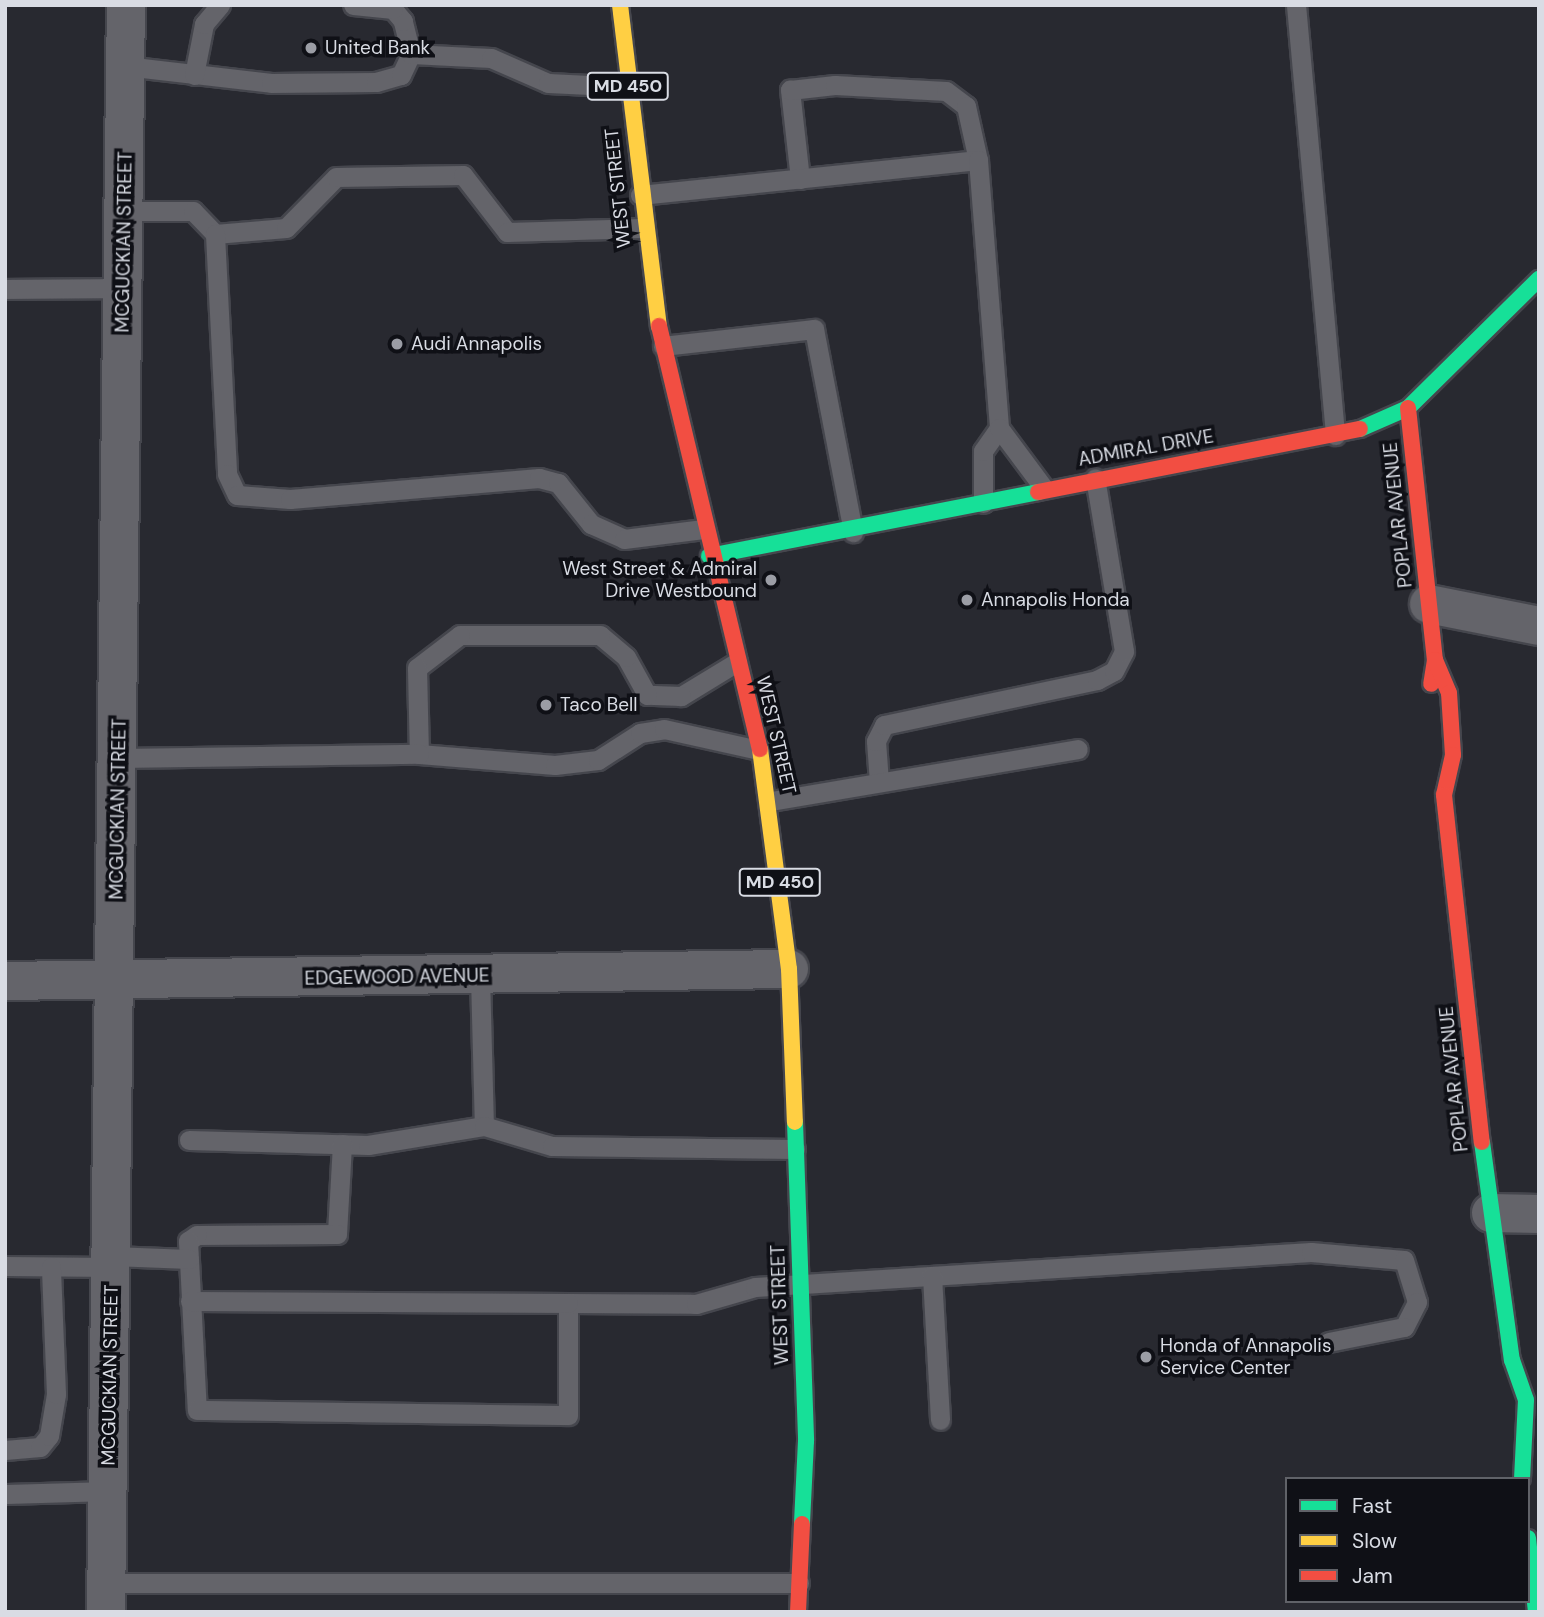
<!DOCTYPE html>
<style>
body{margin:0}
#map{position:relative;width:1544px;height:1617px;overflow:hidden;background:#282930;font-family:"DM Sans",sans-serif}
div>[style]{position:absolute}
.roads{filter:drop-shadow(2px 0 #45464d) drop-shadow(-2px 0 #45464d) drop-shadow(0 2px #45464d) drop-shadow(0 -2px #45464d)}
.lane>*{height:19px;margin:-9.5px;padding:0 9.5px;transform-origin:9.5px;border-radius:9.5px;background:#64646a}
.street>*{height:38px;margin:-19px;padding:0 19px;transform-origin:19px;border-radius:19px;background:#64646a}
.fast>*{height:16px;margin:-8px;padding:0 8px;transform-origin:8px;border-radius:8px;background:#16e098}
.slow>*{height:16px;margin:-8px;padding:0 8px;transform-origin:8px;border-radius:8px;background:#ffcf43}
.jam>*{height:16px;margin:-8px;padding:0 8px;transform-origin:8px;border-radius:8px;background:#f24e42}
.dots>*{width:19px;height:19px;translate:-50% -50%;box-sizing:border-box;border:4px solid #0f1016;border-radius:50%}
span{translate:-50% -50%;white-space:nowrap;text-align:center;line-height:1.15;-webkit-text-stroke:7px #0f1016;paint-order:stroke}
.shield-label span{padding:2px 5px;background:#0f1016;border:2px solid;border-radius:5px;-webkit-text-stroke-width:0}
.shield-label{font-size:18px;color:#d9dce4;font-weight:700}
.poi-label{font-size:19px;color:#d9dce4}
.left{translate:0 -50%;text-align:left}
.right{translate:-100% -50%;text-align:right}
.street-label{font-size:19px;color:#d9dce4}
.frame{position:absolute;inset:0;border:7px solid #d9dce4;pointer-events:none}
.legend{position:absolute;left:1285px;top:1477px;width:245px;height:126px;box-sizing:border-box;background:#0f1016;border:2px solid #606268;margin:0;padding:9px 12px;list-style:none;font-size:21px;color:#d9dce4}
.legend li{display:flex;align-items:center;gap:14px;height:35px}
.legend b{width:35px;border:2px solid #606268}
</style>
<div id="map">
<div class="roads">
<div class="lane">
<i style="left:1296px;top:5px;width:432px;rotate:84.8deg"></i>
<i style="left:411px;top:54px;width:80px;rotate:2.9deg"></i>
<i style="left:491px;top:58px;width:62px;rotate:23.7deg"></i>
<i style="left:548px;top:83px;width:81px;rotate:2.8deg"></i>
<i style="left:125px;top:66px;width:147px;rotate:6.6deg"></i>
<i style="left:271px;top:83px;width:105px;rotate:-0.5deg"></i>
<i style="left:376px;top:82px;width:26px;rotate:-16deg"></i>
<i style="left:401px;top:75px;width:23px;rotate:-65deg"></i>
<i style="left:411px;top:54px;width:34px;rotate:-104deg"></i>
<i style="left:403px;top:21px;width:16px;rotate:-130deg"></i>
<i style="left:393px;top:9px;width:40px;rotate:-174.3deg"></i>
<i style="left:194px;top:75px;width:52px;rotate:-78.9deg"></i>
<i style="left:204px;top:24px;width:25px;rotate:-50deg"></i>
<i style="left:800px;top:179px;width:90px;rotate:-96.4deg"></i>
<i style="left:790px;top:90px;width:45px;rotate:-6.3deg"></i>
<i style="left:835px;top:85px;width:111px;rotate:3.1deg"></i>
<i style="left:946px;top:91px;width:25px;rotate:37deg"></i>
<i style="left:966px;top:106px;width:55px;rotate:77.5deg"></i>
<i style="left:640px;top:195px;width:340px;rotate:-5.9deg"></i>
<i style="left:978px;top:160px;width:269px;rotate:85.5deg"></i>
<i style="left:124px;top:211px;width:69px"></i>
<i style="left:193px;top:211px;width:32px;rotate:46deg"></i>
<i style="left:215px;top:234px;width:71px;rotate:-4.8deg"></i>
<i style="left:286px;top:228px;width:71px;rotate:-45.6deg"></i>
<i style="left:336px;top:177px;width:127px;rotate:-0.9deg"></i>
<i style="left:463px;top:175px;width:72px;rotate:52.3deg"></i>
<i style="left:507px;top:232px;width:137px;rotate:-1.7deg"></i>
<i style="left:215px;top:234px;width:240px;rotate:87.1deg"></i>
<i style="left:227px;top:474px;width:23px;rotate:65deg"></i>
<i style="left:237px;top:495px;width:53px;rotate:4.3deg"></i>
<i style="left:290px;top:499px;width:250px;rotate:-4.8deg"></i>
<i style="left:539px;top:478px;width:20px;rotate:15deg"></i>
<i style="left:558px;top:483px;width:53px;rotate:51.2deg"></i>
<i style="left:591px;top:524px;width:36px;rotate:24deg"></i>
<i style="left:624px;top:539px;width:80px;rotate:-7.2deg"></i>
<i style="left:5px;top:289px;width:118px;rotate:-0.5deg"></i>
<i style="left:663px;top:346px;width:152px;rotate:-6.4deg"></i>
<i style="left:814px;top:329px;width:207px;rotate:79.1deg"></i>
<i style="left:983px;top:503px;width:52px;rotate:-90deg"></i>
<i style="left:983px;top:451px;width:28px;rotate:-55deg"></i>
<i style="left:999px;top:428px;width:74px;rotate:53.3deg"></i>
<i style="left:737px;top:662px;width:66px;rotate:148.7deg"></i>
<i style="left:681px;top:696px;width:34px;rotate:-178deg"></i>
<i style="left:647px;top:695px;width:43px;rotate:-118.9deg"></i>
<i style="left:626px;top:657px;width:34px;rotate:-140deg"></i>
<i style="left:600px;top:635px;width:140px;rotate:180deg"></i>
<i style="left:460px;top:635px;width:54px;rotate:142.5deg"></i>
<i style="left:417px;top:668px;width:86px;rotate:88.7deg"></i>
<i style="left:419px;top:754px;width:136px;rotate:4.6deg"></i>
<i style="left:555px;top:765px;width:43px;rotate:-6.6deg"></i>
<i style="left:598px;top:760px;width:50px;rotate:-32.7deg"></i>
<i style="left:640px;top:733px;width:24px;rotate:-9deg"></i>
<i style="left:664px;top:729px;width:97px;rotate:12.5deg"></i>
<i style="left:119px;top:758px;width:300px;rotate:-0.8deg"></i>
<i style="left:879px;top:782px;width:41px;rotate:-94.2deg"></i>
<i style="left:876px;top:741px;width:18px;rotate:-63deg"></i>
<i style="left:884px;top:725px;width:218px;rotate:-11.9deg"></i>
<i style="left:1097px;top:680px;width:19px;rotate:-28deg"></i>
<i style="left:1114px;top:671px;width:22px;rotate:-63deg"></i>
<i style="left:1124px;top:651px;width:175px;rotate:-99.5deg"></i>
<i style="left:771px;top:801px;width:311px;rotate:-9.6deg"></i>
<i style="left:480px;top:976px;width:150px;rotate:88.5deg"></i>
<i style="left:189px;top:1140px;width:179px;rotate:1.6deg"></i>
<i style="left:368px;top:1145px;width:118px;rotate:-9.3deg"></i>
<i style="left:484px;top:1126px;width:71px;rotate:16.4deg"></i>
<i style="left:552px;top:1146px;width:243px;rotate:0.7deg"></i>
<i style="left:342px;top:1144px;width:90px;rotate:93.2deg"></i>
<i style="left:337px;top:1234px;width:140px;rotate:179.6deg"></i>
<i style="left:197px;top:1235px;width:11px;rotate:146deg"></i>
<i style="left:188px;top:1241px;width:169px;rotate:87deg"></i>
<i style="left:197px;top:1410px;width:371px;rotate:0.8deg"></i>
<i style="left:568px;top:1415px;width:112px;rotate:-90deg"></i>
<i style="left:568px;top:1303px;width:128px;rotate:0.4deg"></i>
<i style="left:696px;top:1304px;width:61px;rotate:-16.1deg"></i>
<i style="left:755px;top:1287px;width:557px;rotate:-3.6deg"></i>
<i style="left:1311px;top:1252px;width:93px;rotate:4.9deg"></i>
<i style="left:1404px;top:1260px;width:44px;rotate:72.8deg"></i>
<i style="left:1417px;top:1302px;width:28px;rotate:117deg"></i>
<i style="left:1404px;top:1327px;width:77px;rotate:168.8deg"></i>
<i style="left:112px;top:1256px;width:77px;rotate:2.2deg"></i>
<i style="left:5px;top:1266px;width:107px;rotate:0.5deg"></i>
<i style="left:932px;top:1276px;width:144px;rotate:86.8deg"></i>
<i style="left:190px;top:1301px;width:378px;rotate:0.3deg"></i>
<i style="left:5px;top:1450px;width:35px;rotate:-5deg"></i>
<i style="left:40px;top:1447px;width:14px;rotate:-51deg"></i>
<i style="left:49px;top:1436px;width:43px;rotate:-80.5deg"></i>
<i style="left:56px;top:1394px;width:127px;rotate:-92.3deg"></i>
<i style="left:5px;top:1494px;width:103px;rotate:-1.7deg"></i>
<i style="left:107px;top:1583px;width:692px"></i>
</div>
<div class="street">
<i style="left:1429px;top:604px;width:112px;rotate:11.3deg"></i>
<i style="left:5px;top:981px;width:784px;rotate:-0.88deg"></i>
<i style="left:1491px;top:1213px;width:48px;rotate:1.2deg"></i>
<i style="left:106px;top:1612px;width:1607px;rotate:-89.29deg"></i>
</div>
<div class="fast">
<i style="left:1360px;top:429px;width:52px;rotate:-23.6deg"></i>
<i style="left:1408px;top:408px;width:184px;rotate:-44.6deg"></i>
<i style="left:709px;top:556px;width:335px;rotate:-11deg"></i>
<i style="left:795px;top:1122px;width:319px;rotate:88deg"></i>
<i style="left:806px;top:1441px;width:83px;rotate:92.8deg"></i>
<i style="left:1482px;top:1142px;width:220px;rotate:82.2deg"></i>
<i style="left:1512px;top:1360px;width:42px;rotate:70.7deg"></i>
<i style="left:1526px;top:1400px;width:79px;rotate:92.9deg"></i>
<i style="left:1528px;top:1538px;width:74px;rotate:83.8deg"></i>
</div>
<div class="slow">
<i style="left:620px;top:5px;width:323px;rotate:83.1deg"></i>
<i style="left:760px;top:749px;width:222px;rotate:82.5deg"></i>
<i style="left:789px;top:969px;width:153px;rotate:87.8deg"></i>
</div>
<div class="jam">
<i style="left:659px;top:326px;width:435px;rotate:76.6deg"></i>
<i style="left:1408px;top:408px;width:253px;rotate:83.9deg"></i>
<i style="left:1435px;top:660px;width:24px;rotate:99deg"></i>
<i style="left:1038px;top:492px;width:328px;rotate:-11.1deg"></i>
<i style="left:1435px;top:660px;width:36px;rotate:67deg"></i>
<i style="left:1449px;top:693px;width:62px;rotate:86.3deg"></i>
<i style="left:1453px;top:755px;width:41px;rotate:102.7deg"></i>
<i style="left:1444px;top:795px;width:349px;rotate:83.8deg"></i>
<i style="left:798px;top:1612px;width:88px;rotate:-87.4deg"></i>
</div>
</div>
<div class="dots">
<i style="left:311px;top:48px;background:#9b9da5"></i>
<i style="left:397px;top:344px;background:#9b9da5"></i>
<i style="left:771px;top:580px;background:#9b9da5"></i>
<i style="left:967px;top:600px;background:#9b9da5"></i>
<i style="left:546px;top:705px;background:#9b9da5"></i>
<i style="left:1146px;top:1357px;background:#9b9da5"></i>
</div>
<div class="shield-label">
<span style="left:628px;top:86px">MD 450</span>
<span style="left:780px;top:882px">MD 450</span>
</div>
<div class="poi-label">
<span class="left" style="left:325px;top:48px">United Bank</span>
<span class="left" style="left:411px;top:344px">Audi Annapolis</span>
<span class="right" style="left:757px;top:580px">West Street &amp; Admiral<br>Drive Westbound</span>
<span class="left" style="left:981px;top:600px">Annapolis Honda</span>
<span class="left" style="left:560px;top:705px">Taco Bell</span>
<span class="left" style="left:1160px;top:1357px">Honda of Annapolis<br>Service Center</span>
</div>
<div class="street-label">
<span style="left:618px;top:188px;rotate:-96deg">WEST STREET</span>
<span style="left:124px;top:242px;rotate:-89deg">MCGUCKIAN STREET</span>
<span style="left:1146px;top:448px;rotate:-10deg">ADMIRAL DRIVE</span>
<span style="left:1398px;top:515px;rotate:-96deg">POPLAR AVENUE</span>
<span style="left:776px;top:735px;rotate:77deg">WEST STREET</span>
<span style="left:118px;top:809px;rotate:-89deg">MCGUCKIAN STREET</span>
<span style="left:397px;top:977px;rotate:-1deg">EDGEWOOD AVENUE</span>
<span style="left:1454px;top:1079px;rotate:-96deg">POPLAR AVENUE</span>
<span style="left:780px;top:1305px;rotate:-92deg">WEST STREET</span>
<span style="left:110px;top:1375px;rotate:-89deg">MCGUCKIAN STREET</span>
</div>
<div class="frame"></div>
<ul class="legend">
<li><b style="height:9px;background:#16e098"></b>Fast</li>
<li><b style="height:9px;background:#ffcf43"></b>Slow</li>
<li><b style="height:9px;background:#f24e42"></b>Jam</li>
</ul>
</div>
